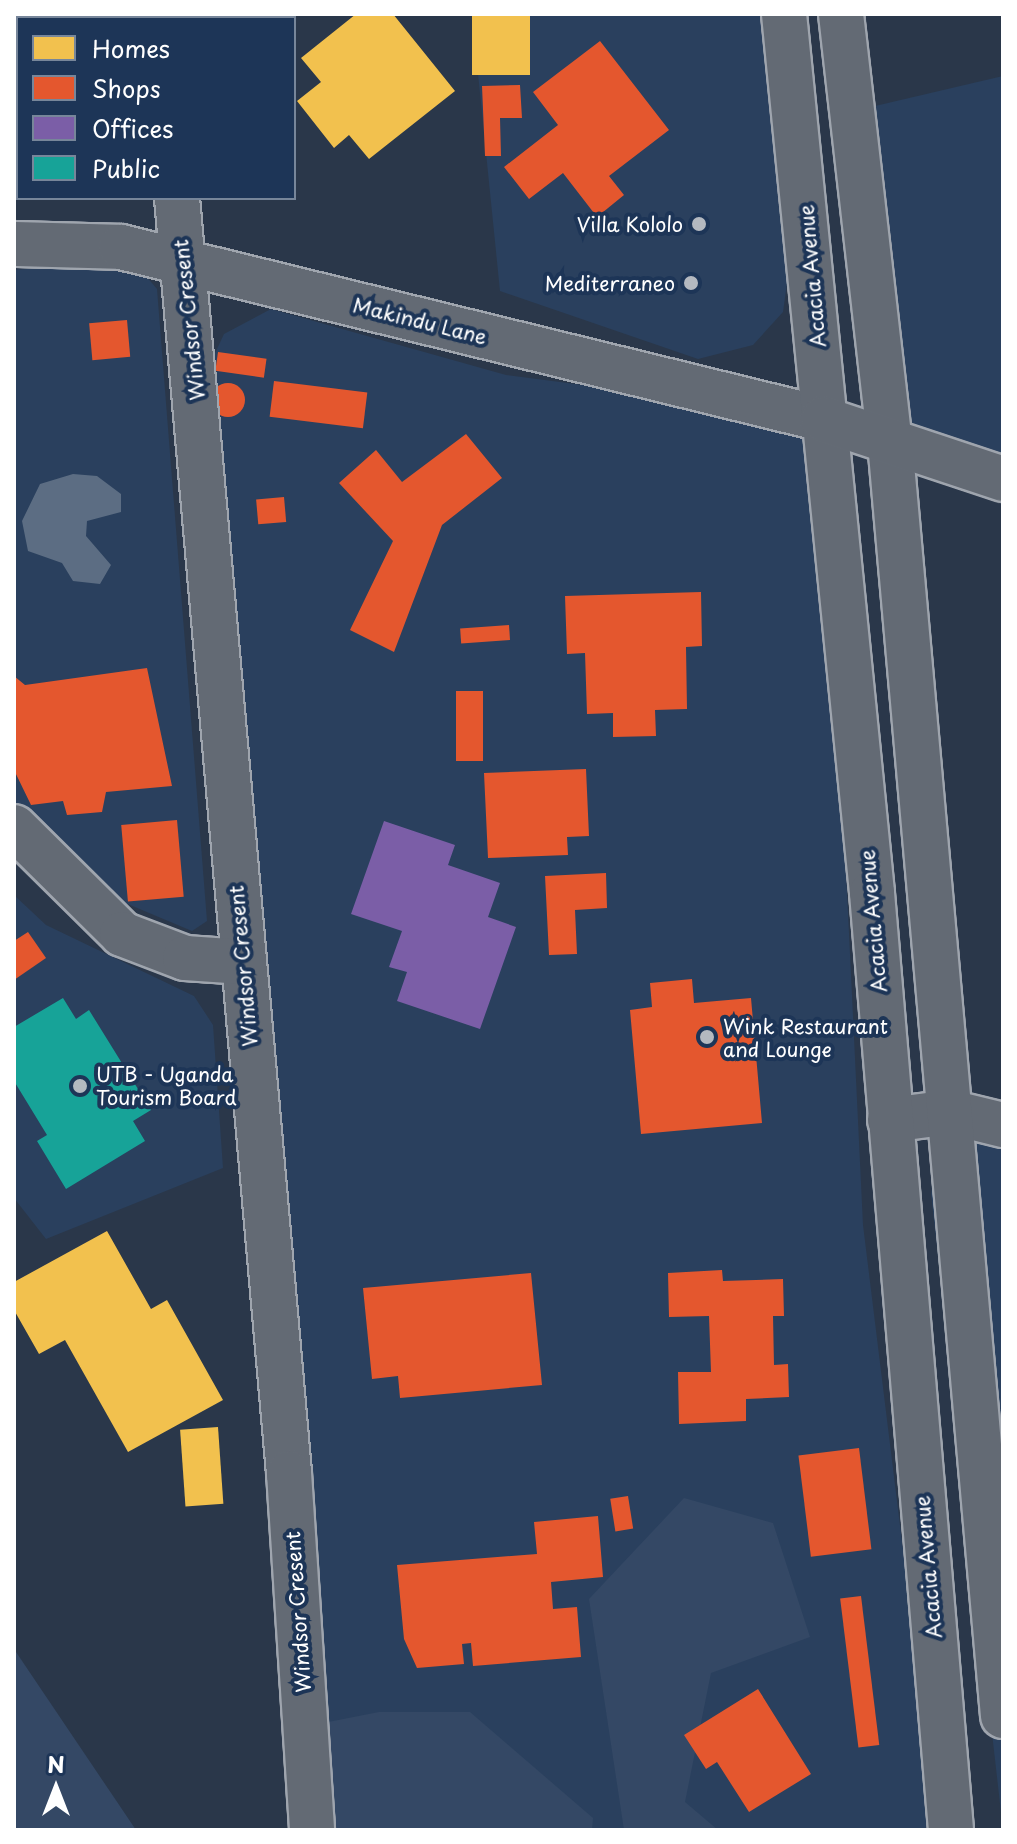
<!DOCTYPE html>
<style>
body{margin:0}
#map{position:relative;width:1017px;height:1844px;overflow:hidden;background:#2a374a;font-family:"Playpen Sans",sans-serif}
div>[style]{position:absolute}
.built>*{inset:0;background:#2a405e}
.green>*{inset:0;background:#344865}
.water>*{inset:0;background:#5c6d83}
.homes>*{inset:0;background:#f2c14e;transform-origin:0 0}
.shops>*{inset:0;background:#e4572e;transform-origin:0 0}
.round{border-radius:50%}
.offices>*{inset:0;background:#7b5ea7}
.public>*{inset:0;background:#17a398}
.roads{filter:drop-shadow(2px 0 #9fa5ae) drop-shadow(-2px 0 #9fa5ae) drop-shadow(0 2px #9fa5ae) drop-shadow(0 -2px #9fa5ae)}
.street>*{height:44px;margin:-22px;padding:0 22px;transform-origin:22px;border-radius:22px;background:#636a74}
.secondary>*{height:44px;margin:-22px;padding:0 22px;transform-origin:22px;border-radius:22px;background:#636a74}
.dots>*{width:22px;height:22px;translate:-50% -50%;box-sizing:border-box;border:4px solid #1d3557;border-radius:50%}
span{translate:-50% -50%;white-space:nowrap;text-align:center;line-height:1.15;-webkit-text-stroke:8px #1d3557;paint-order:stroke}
.poi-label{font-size:20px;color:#fff}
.right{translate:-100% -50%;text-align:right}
.left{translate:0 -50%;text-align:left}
.street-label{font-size:20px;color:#fff}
.frame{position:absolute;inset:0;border:16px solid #fff;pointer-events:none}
.legend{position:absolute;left:16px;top:16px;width:280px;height:184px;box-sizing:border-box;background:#1d3557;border:2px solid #77869a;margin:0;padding:10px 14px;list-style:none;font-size:24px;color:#fff}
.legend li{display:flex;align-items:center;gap:16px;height:40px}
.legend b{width:40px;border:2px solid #77869a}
.north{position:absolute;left:16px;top:1748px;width:80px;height:80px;-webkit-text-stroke:6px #1d3557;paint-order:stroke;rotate:0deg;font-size:22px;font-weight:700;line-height:32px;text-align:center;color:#fff}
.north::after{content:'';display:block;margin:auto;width:28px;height:36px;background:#fff;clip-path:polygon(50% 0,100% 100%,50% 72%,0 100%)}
</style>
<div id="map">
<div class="built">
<i style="clip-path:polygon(472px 14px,761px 14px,788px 276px,783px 312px,753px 345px,698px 359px,500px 291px)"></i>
<i style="clip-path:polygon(1003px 76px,1003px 473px,902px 459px,858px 110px)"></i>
<i style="clip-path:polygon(88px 264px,140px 269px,157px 289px,207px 921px,192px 931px,104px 894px,14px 806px,14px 270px)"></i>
<i style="clip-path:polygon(271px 309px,506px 375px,760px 408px,794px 422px,809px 447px,845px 850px,863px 1225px,906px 1574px,927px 1830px,325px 1830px,209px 366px,224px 334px)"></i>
<i style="clip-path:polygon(14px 895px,46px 925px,194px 996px,213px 1025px,223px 1168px,46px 1239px,14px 1198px)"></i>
<i style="clip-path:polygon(993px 1136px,1003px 1139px,1003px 1830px,931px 1194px,938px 1147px)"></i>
</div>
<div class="green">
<i style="clip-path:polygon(684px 1498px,773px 1523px,810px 1637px,711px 1673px,685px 1802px,718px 1830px,624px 1830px,589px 1599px)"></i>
<i style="clip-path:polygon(14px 1649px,78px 1744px,136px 1830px,14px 1830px)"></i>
<i style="clip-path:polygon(379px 1712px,470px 1712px,593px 1818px,592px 1830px,336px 1830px,313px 1725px)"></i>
</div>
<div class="water">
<i style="clip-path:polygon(73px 474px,97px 476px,121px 494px,121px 512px,87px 521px,86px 536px,111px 565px,100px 584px,73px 581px,62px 563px,28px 551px,22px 521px,40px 484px)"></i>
</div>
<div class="homes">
<i style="clip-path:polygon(356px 14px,393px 14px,455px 91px,369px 159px,349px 135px,334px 148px,297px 101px,321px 82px,301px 58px)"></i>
<i style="left:472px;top:14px;width:58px;height:61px"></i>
<i style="clip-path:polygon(107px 1231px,151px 1309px,167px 1300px,223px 1400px,128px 1452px,65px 1340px,39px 1354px,14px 1310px,14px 1282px)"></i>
<i style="left:218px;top:1427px;width:77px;height:38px;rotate:86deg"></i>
</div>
<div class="shops">
<i style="clip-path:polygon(600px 41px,669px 130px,609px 176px,624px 195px,597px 217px,563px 173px,529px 199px,504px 167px,558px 125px,533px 92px)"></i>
<i style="clip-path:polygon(520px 85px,522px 118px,500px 118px,501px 156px,485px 156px,482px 86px)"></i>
<i style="left:127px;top:320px;width:37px;height:38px;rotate:85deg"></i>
<i style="left:218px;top:352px;width:49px;height:19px;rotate:8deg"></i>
<i style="left:274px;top:381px;width:94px;height:36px;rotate:7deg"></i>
<i class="round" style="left:211px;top:383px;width:34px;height:34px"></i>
<i style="clip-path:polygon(466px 434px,502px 478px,442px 525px,394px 652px,350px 630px,393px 541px,339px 483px,376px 450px,402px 482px)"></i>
<i style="left:284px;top:497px;width:25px;height:28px;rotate:85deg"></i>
<i style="clip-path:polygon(701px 592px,702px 646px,686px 647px,687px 709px,655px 710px,656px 736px,613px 737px,613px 713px,587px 714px,585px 653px,567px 654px,565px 596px)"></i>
<i style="left:509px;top:625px;width:15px;height:49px;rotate:86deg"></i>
<i style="clip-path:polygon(147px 668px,172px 786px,106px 792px,102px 812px,67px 815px,63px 801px,31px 805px,14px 770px,14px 676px,25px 685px)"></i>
<i style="left:456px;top:691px;width:27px;height:70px"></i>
<i style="clip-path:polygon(586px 769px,589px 836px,567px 837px,568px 855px,488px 858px,484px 773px)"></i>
<i style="left:177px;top:820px;width:77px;height:56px;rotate:85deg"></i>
<i style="clip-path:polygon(606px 873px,607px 908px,575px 910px,577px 954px,549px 955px,545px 876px)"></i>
<i style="clip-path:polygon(28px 932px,46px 958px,14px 980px,14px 941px)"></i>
<i style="clip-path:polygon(692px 979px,694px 1003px,751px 998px,762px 1123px,641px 1134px,630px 1010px,652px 1007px,650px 983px)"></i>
<i style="clip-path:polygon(722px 1270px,723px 1281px,783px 1279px,784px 1316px,773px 1316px,774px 1365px,788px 1364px,789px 1397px,746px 1399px,746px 1421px,679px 1424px,678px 1372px,711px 1372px,709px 1316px,669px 1317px,668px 1273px)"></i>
<i style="clip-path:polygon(531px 1273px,542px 1385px,400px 1398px,398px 1376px,372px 1379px,363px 1288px)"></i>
<i style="left:859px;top:1448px;width:102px;height:61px;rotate:83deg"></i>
<i style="left:628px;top:1496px;width:33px;height:18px;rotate:81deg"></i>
<i style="clip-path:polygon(598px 1516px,603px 1577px,551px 1582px,553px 1609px,577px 1607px,581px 1657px,473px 1666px,471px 1643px,462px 1644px,464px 1664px,417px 1668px,404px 1639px,397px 1565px,537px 1554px,534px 1522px)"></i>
<i style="left:861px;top:1596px;width:150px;height:21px;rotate:83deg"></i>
<i style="clip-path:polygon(758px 1689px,811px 1774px,749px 1812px,717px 1762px,706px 1769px,684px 1735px)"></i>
</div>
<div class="offices">
<i style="clip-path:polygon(384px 821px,455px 845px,448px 865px,500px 883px,488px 917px,516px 927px,480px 1029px,397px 1001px,407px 972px,389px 967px,402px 931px,351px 914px)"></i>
</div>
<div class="public">
<i style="clip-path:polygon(63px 998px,76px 1019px,89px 1010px,151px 1110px,133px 1121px,145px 1141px,66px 1189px,37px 1141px,47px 1135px,14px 1081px,14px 1027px)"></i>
</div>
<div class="roads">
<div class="street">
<i style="left:159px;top:14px;width:4px;rotate:76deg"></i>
<i style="left:177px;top:198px;width:1280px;rotate:84.98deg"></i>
<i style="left:289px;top:1473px;width:358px;rotate:86.3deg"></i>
<i style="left:14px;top:244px;width:107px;rotate:1.6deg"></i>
<i style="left:121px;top:247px;width:723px;rotate:13.77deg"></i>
<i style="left:14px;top:827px;width:152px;rotate:44.7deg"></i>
<i style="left:122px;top:934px;width:67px;rotate:20.9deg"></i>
<i style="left:185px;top:958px;width:59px;rotate:3.9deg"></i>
<i style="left:890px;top:1120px;width:61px;rotate:-7.6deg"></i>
<i style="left:950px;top:1112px;width:55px;rotate:13.8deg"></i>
</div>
<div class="secondary">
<i style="left:784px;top:14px;width:883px;rotate:84.28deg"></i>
<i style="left:872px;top:893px;width:940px;rotate:85.18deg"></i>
<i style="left:841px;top:14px;width:431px;rotate:83.5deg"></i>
<i style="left:890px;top:442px;width:1279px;rotate:84.93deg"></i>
<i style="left:823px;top:419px;width:190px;rotate:18.4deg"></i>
</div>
</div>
<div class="dots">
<i style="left:699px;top:224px;background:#b4b9c0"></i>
<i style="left:691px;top:283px;background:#b4b9c0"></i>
<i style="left:707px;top:1037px;background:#b4b9c0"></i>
<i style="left:80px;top:1086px;background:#b4b9c0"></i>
</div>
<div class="poi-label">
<span class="right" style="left:683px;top:224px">Villa Kololo</span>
<span class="right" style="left:675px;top:283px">Mediterraneo</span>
<span class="left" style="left:723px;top:1038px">Wink Restaurant<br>and Lounge</span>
<span class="left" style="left:96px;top:1086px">UTB - Uganda<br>Tourism Board</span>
</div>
<div class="street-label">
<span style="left:812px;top:276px;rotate:-95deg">Acacia Avenue</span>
<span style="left:189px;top:320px;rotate:-96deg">Windsor Cresent</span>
<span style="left:420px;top:321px;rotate:14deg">Makindu Lane</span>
<span style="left:873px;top:921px;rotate:-95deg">Acacia Avenue</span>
<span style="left:243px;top:966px;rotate:-95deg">Windsor Cresent</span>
<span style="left:928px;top:1567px;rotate:-95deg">Acacia Avenue</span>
<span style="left:298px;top:1612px;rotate:-94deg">Windsor Cresent</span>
</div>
<div class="frame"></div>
<ul class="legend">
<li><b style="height:22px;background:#f2c14e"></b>Homes</li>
<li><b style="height:22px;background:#e4572e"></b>Shops</li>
<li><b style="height:22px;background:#7b5ea7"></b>Offices</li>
<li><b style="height:22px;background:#17a398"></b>Public</li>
</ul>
<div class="north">N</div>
</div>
